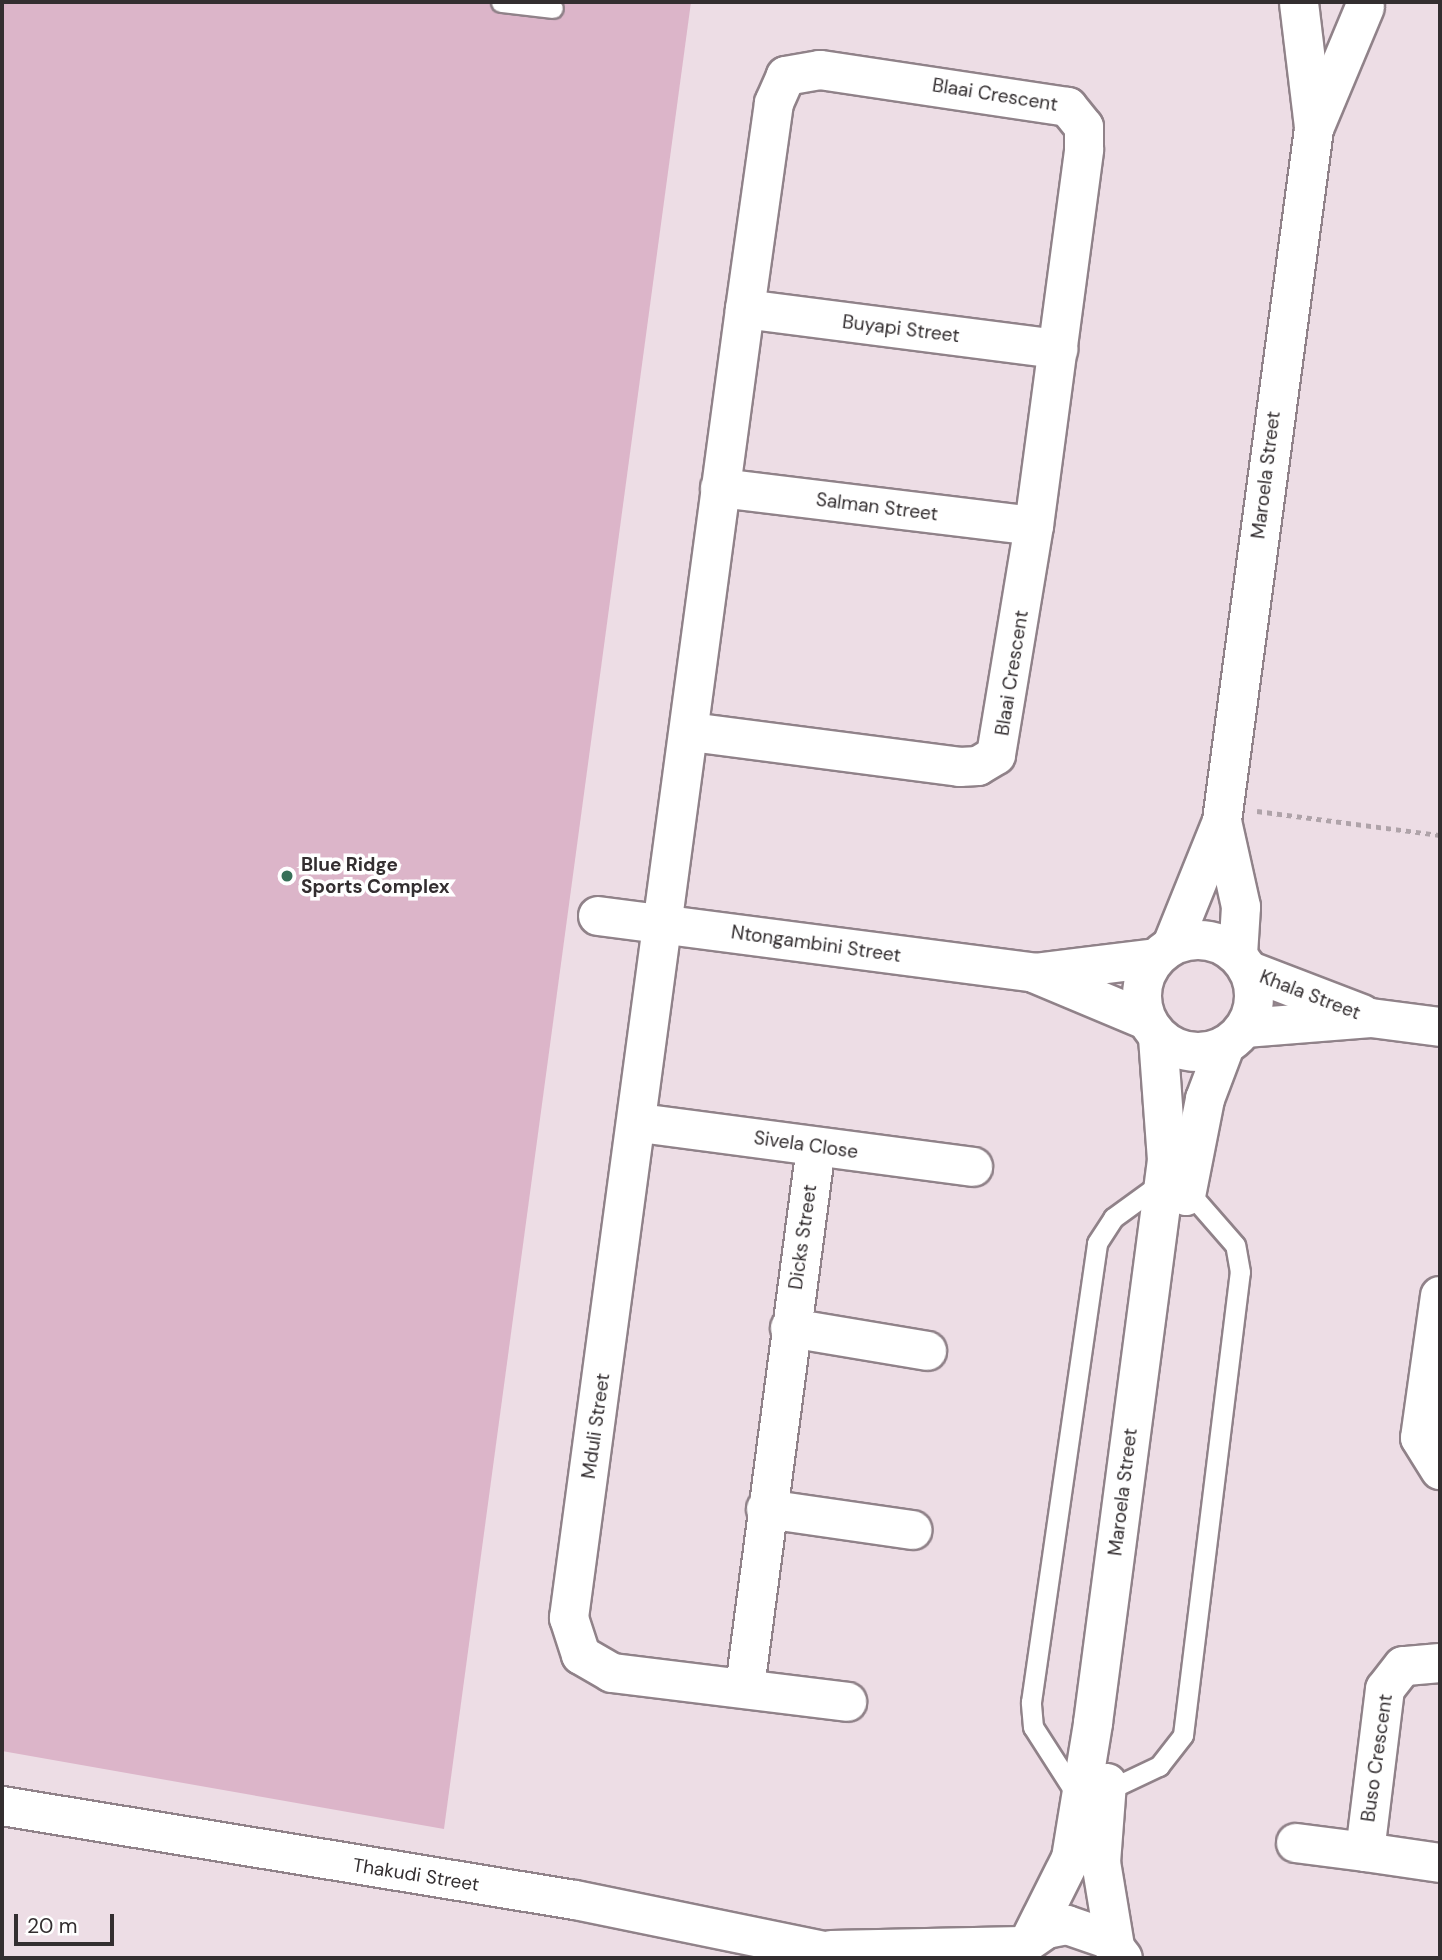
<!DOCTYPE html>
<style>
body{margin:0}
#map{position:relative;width:1442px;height:1960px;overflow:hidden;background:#eddde5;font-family:"DM Sans",sans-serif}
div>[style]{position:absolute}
.green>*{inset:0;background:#dcb5c9}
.path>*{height:4.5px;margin-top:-2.25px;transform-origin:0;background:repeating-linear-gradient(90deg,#afa3a9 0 5px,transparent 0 10px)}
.roads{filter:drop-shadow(2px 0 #908289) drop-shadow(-2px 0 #908289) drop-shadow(0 2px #908289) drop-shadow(0 -2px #908289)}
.service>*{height:19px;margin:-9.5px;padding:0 9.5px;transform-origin:9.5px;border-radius:9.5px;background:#fff}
.minor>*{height:38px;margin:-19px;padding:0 19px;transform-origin:19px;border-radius:19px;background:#fff}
.tertiary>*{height:38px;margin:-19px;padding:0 19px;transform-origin:19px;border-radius:19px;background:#fff}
.tertiary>.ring{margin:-19px;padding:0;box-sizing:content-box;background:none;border:38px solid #fff;border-radius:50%}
.dots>*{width:19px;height:19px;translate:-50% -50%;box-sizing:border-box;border:4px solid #fff;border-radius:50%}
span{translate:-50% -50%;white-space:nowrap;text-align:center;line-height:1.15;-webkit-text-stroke:7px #fff;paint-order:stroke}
.street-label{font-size:19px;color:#332e30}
.poi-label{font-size:19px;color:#332e30;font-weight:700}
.left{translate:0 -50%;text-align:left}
.frame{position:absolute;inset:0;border:4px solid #332e30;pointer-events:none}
.scale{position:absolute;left:14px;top:1914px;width:100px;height:32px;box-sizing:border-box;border:4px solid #332e30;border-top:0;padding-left:9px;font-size:21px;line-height:24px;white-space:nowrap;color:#332e30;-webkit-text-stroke:5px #fff;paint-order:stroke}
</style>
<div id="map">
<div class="green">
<i style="clip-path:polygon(2px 2px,691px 2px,444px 1829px,2px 1751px)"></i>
</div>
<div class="path">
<i style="left:1257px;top:811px;width:185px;rotate:7.5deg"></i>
</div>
<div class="roads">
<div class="service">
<i style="left:501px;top:2px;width:52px;rotate:6.6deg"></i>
<i style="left:1106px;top:1791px;width:59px;rotate:-25.3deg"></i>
<i style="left:1159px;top:1766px;width:39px;rotate:-52deg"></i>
<i style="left:1183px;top:1735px;width:466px;rotate:-83deg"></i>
<i style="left:1240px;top:1272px;width:27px;rotate:-100deg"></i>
<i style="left:1235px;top:1245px;width:73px;rotate:-131.1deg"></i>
<i style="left:1078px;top:1797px;width:83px;rotate:-122.7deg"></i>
<i style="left:1033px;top:1727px;width:25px;rotate:-95deg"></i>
<i style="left:1031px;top:1702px;width:464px;rotate:-81.8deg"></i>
<i style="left:1097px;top:1243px;width:30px;rotate:-57deg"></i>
<i style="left:1113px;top:1218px;width:63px;rotate:-36deg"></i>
</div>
<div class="minor">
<i style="left:745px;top:309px;width:316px;rotate:7.3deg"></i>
<i style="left:720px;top:488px;width:316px;rotate:6.9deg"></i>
<i style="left:691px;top:732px;width:271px;rotate:7.4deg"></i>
<i style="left:960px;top:767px;width:18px;rotate:-3deg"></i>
<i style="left:978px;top:766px;width:21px;rotate:-31deg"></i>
<i style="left:996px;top:755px;width:232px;rotate:-80.6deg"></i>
<i style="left:1034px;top:526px;width:380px;rotate:-82.4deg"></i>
<i style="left:1084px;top:149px;width:22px;rotate:-90deg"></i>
<i style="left:1084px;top:127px;width:26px;rotate:-129deg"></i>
<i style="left:1068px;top:107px;width:251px;rotate:-171.5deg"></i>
<i style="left:820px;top:70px;width:35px;rotate:170deg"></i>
<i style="left:786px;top:76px;width:30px;rotate:114deg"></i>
<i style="left:774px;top:103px;width:208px;rotate:98deg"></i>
<i style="left:745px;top:309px;width:1321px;rotate:97.66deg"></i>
<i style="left:569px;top:1618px;width:39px;rotate:72deg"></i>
<i style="left:581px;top:1655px;width:36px;rotate:30deg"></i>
<i style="left:612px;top:1673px;width:237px;rotate:7deg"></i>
<i style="left:598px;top:916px;width:440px;rotate:7.4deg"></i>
<i style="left:1034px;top:973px;width:123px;rotate:-7deg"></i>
<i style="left:1250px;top:971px;width:120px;rotate:21deg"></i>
<i style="left:1036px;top:974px;width:119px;rotate:22.7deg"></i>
<i style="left:1245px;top:1028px;width:126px;rotate:-4.5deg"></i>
<i style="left:1371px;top:1018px;width:70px;rotate:7.4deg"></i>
<i style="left:640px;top:1123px;width:336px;rotate:7.5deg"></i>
<i style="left:1440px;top:1296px;width:143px;rotate:98deg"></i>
<i style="left:1420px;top:1438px;width:38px;rotate:58deg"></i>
<i style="left:790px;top:1328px;width:139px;rotate:9.5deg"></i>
<i style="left:766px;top:1509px;width:148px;rotate:8.2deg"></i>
<i style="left:1440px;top:1663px;width:37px;rotate:175deg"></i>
<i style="left:1403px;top:1666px;width:29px;rotate:128deg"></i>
<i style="left:1385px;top:1689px;width:164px;rotate:97deg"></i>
<i style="left:1365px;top:1852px;width:76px;rotate:8.3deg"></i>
<i style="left:745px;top:1687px;width:545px;rotate:-82.51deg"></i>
<i style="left:1296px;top:1843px;width:70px;rotate:7.4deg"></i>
</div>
<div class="tertiary">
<i style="left:1299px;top:3px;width:125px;rotate:83.1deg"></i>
<i style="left:1222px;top:821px;width:88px;rotate:77.5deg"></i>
<i style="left:1241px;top:907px;width:48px;rotate:93.6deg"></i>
<i class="ring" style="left:1142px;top:940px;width:74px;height:74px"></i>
<i style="left:1172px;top:945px;width:134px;rotate:-68deg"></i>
<i style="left:1222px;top:821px;width:698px;rotate:-82.43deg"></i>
<i style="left:1314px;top:129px;width:132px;rotate:-67.3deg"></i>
<i style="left:1186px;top:1196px;width:99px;rotate:-78.9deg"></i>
<i style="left:1205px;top:1099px;width:57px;rotate:-69.3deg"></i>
<i style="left:1107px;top:1783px;width:79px;rotate:94.3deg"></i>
<i style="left:1101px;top:1862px;width:86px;rotate:80.6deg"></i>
<i style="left:2px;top:1806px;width:581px;rotate:9.32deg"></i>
<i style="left:575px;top:1900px;width:288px;rotate:11.6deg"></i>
<i style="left:1031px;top:1938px;width:89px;rotate:-63.4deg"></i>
<i style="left:1071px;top:1858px;width:137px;rotate:-80.7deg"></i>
<i style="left:1093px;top:1723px;width:568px;rotate:-82.51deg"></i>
<i style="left:1167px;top:1160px;width:124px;rotate:-94.2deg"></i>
<i style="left:1022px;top:1946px;width:29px;rotate:-35deg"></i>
<i style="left:1046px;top:1929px;width:21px;rotate:-11deg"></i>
<i style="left:1067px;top:1925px;width:43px;rotate:18.9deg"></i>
<i style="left:1108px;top:1939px;width:24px;rotate:52deg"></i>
<i style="left:831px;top:1950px;width:191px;rotate:-1.2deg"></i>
</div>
</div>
<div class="dots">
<i style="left:287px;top:876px;background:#377058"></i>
</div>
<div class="street-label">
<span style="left:995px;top:95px;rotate:9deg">Blaai Crescent</span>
<span style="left:901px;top:329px;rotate:7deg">Buyapi Street</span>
<span style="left:1266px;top:475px;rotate:-83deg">Maroela Street</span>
<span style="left:877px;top:507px;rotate:7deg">Salman Street</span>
<span style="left:1012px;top:673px;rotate:-81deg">Blaai Crescent</span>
<span style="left:816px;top:944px;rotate:8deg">Ntongambini Street</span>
<span style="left:1310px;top:995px;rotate:21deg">Khala Street</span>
<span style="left:806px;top:1145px;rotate:8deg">Sivela Close</span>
<span style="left:803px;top:1237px;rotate:-82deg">Dicks Street</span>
<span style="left:596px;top:1426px;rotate:-82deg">Mduli Street</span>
<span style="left:1123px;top:1492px;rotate:-83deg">Maroela Street</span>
<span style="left:1377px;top:1758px;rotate:-82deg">Buso Crescent</span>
<span style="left:416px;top:1875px;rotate:9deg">Thakudi Street</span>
</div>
<div class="poi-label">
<span class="left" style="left:301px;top:876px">Blue Ridge<br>Sports Complex</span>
</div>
<div class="frame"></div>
<div class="scale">20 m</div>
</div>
